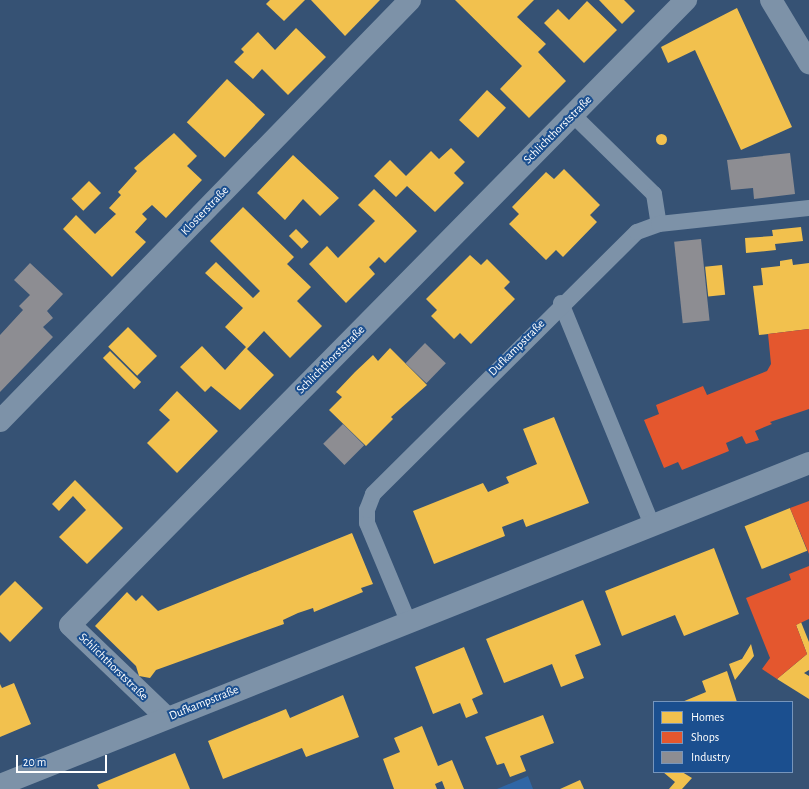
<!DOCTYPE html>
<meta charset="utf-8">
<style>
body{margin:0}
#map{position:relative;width:809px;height:789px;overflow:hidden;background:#365274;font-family:"Alegreya Sans",sans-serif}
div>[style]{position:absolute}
.green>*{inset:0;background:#2f66a5}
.homes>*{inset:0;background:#f2c14e;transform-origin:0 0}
.round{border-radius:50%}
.shops>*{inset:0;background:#e4572e}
.industry>*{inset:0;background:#8d8d92;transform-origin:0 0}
.lane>*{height:16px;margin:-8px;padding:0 8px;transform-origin:8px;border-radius:8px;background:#7d92a8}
.street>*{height:22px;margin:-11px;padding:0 11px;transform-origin:11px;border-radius:11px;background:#7d92a8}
span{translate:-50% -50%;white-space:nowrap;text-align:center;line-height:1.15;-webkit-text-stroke:4px #1b4f8f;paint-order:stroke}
.street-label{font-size:12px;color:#fff}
.legend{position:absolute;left:653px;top:701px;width:140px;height:72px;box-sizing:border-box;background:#1b4f8f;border:1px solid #7695bc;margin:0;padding:5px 7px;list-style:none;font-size:12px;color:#fff}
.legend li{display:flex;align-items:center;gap:8px;height:20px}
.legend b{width:20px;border:1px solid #7695bc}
.scale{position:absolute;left:16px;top:755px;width:91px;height:18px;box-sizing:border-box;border:2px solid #fff;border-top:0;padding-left:5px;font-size:12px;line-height:14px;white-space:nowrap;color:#fff;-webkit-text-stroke:3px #1b4f8f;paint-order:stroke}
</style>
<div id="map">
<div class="green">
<i style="clip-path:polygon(528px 776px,533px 789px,497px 789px)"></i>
</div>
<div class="homes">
<i style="clip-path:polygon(270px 0,305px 0,284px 21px,266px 4px)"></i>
<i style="clip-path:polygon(311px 0,380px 0,345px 36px)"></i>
<i style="clip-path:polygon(455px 0,534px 0,517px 17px,546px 44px,538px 52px,566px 81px,529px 118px,500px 89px,522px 66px)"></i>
<i style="clip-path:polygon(599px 0,624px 0,635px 11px,622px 24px)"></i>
<i style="clip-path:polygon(587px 1px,617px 30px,584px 63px,544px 23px,558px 9px,569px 20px)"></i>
<i style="clip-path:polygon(737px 8px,792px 127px,741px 150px,695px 50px,668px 63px,661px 47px)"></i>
<i style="clip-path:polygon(296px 28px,326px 57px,288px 95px,262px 69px,253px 79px,234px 62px,244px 52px,241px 49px,258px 32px,275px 50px)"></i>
<i style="left:227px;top:79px;width:52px;height:59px;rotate:43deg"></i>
<i style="left:487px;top:90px;width:26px;height:41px;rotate:43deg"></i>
<i style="clip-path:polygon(174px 133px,197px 156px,187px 166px,202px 180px,166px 218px,152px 205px,142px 214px,147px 219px,135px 232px,146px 242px,112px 277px,63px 229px,76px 215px,95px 234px,116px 214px,109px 208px,121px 195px,118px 192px,137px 171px,134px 168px)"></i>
<i class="round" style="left:655.5px;top:133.5px;width:11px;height:11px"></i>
<i style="clip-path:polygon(451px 148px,465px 162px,454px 173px,464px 183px,435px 212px,407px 186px,396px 197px,374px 176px,390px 160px,406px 176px,431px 151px,439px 159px)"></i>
<i style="clip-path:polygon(293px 155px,339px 198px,320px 216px,303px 199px,285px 220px,257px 193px)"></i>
<i style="clip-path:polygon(564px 169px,600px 205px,590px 215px,597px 222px,563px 257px,556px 250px,546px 260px,509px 224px,519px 214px,512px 207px,546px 172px,554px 179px)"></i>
<i style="left:89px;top:181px;width:17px;height:25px;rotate:45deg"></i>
<i style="clip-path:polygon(374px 189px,417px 231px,385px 263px,379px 257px,369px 267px,375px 274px,346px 303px,309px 264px,327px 246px,338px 258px,375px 221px,358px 205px)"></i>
<i style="clip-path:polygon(243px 207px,294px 257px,287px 264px,311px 287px,297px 301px,322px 326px,290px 358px,264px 331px,247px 349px,274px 375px,240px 410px,211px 386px,205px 392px,180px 367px,202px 346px,225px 370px,246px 347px,225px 327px,243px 308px,205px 273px,216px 262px,253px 298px,260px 291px,210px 241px)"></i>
<i style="clip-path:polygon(801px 227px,803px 241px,775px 244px,776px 250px,746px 253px,745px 238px,773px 236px,772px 230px)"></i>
<i style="left:296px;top:229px;width:18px;height:10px;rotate:45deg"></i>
<i style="clip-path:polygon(470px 255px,481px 265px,487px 259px,510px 282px,504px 288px,515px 299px,471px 344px,460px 333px,454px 339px,431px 316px,437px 310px,426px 299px)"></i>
<i style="clip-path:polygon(792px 259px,793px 265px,809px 263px,809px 329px,759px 335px,753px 286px,763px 285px,761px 268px,780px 266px,780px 261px)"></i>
<i style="left:722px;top:265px;width:30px;height:17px;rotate:84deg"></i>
<i style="left:128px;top:327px;width:41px;height:28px;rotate:45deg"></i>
<i style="clip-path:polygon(390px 348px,427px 385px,391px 417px,393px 419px,366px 446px,329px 410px,342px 397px,336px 392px,355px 372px,373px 355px,378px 361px)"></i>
<i style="left:110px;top:351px;width:44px;height:10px;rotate:45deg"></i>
<i style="clip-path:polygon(177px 391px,218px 431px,177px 473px,147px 443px,170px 420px,159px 410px)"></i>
<i style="clip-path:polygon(554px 417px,589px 503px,526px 527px,523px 519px,502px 527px,505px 536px,434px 564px,413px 511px,483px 483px,488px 492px,509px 483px,506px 477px,537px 464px,523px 429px)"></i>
<i style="clip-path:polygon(75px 480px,123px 528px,87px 564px,59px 537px,86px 510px,73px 496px,59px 511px,52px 504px)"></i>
<i style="left:790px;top:508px;width:46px;height:49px;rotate:68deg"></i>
<i style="clip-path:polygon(352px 533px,373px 584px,361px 588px,363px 592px,314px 612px,313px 608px,298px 613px,283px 620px,284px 624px,156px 670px,150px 678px,139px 676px,136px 666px,95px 626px,127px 592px,136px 601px,142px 595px,158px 611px)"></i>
<i style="clip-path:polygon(714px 548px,739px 614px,684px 636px,675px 615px,622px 636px,605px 591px)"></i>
<i style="clip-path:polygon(15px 581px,43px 608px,10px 642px,0 632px,0 596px)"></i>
<i style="clip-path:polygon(583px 600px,601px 645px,575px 655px,584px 678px,561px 687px,552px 664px,504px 683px,486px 639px)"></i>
<i style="clip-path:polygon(801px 622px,809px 642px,809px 670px,804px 673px,809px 676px,809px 699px,777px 679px,807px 654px,796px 625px)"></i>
<i style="clip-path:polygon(751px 644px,754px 656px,735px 680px,729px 664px,742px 659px)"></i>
<i style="clip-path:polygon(464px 647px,483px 694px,472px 699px,478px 713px,466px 718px,460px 703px,433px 714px,415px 667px)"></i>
<i style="clip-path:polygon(727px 671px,737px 702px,682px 702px,706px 692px,702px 681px)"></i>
<i style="clip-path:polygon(14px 683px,31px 724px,0 737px,0 684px,2px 688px)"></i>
<i style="clip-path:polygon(343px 695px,359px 737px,306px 757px,302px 748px,223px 779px,208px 741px,286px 709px,290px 718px)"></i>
<i style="clip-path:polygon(543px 715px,554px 743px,520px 756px,526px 771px,510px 777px,504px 763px,497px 765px,485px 737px)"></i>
<i style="clip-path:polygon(422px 726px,438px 766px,452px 760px,464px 789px,445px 789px,442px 781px,435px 784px,437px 789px,394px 789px,383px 759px,400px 752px,394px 738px)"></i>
<i style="clip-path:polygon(175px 753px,190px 789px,99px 789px,97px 785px)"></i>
<i style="clip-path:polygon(663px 772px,682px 772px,692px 778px,682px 789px,669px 789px,675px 782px)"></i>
<i style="clip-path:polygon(580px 780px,584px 789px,560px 789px)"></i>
</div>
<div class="shops">
<i style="clip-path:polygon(809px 329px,809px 409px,770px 422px,772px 424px,755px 431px,759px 440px,746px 444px,742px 436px,726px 443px,729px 451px,682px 470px,678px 462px,664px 468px,644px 420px,659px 414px,656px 405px,703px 386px,707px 395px,767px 371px,771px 364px,768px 334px)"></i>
<i style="clip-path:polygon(809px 501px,809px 554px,790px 508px)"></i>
<i style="clip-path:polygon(809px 566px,809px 619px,796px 625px,807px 654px,777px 679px,762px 669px,770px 658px,746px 598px,791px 580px,789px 574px)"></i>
</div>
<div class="industry">
<i style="clip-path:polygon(790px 153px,795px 194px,754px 199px,753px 188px,731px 190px,727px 160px)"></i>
<i style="left:701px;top:239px;width:82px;height:27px;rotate:84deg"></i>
<i style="clip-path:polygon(30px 263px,63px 294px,47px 311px,53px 318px,43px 327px,53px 337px,0 392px,0 335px,23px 310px,19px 306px,30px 295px,14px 280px)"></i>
<i style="left:425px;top:343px;width:29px;height:28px;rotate:44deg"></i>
<i style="left:343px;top:424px;width:30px;height:28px;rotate:45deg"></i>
</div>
<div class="lane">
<i style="left:573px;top:115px;width:113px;rotate:44.3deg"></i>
<i style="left:654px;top:194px;width:30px;rotate:81deg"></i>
<i style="left:561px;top:303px;width:240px;rotate:67.7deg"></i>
<i style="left:408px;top:621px;width:106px;rotate:-112.7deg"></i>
<i style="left:367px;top:523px;width:13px;rotate:-90deg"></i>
<i style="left:367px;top:510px;width:17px;rotate:-69deg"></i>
<i style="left:373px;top:494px;width:372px;rotate:-44.8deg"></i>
<i style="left:637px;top:232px;width:23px;rotate:-20deg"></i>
<i style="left:659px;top:224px;width:151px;rotate:-6.1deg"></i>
</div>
<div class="street">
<i style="left:771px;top:0;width:74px;rotate:58.9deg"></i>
<i style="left:0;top:421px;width:588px;rotate:-45.76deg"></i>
<i style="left:167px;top:718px;width:134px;rotate:-136.2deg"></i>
<i style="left:70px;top:625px;width:878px;rotate:-45.42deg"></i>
<i style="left:0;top:785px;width:871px;rotate:-21.7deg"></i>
</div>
<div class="street-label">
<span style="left:558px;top:130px;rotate:-45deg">Schlichthorststraße</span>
<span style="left:205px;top:211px;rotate:-46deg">Klosterstraße</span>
<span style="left:517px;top:348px;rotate:-45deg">Dufkampstraße</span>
<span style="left:331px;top:360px;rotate:-45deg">Schlichthorststraße</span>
<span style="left:113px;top:667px;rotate:44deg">Schlichthorststraße</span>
<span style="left:204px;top:703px;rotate:-22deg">Dufkampstraße</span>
</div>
<ul class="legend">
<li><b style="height:11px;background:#f2c14e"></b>Homes</li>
<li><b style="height:11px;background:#e4572e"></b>Shops</li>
<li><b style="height:11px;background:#8d8d92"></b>Industry</li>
</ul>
<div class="scale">20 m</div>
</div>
